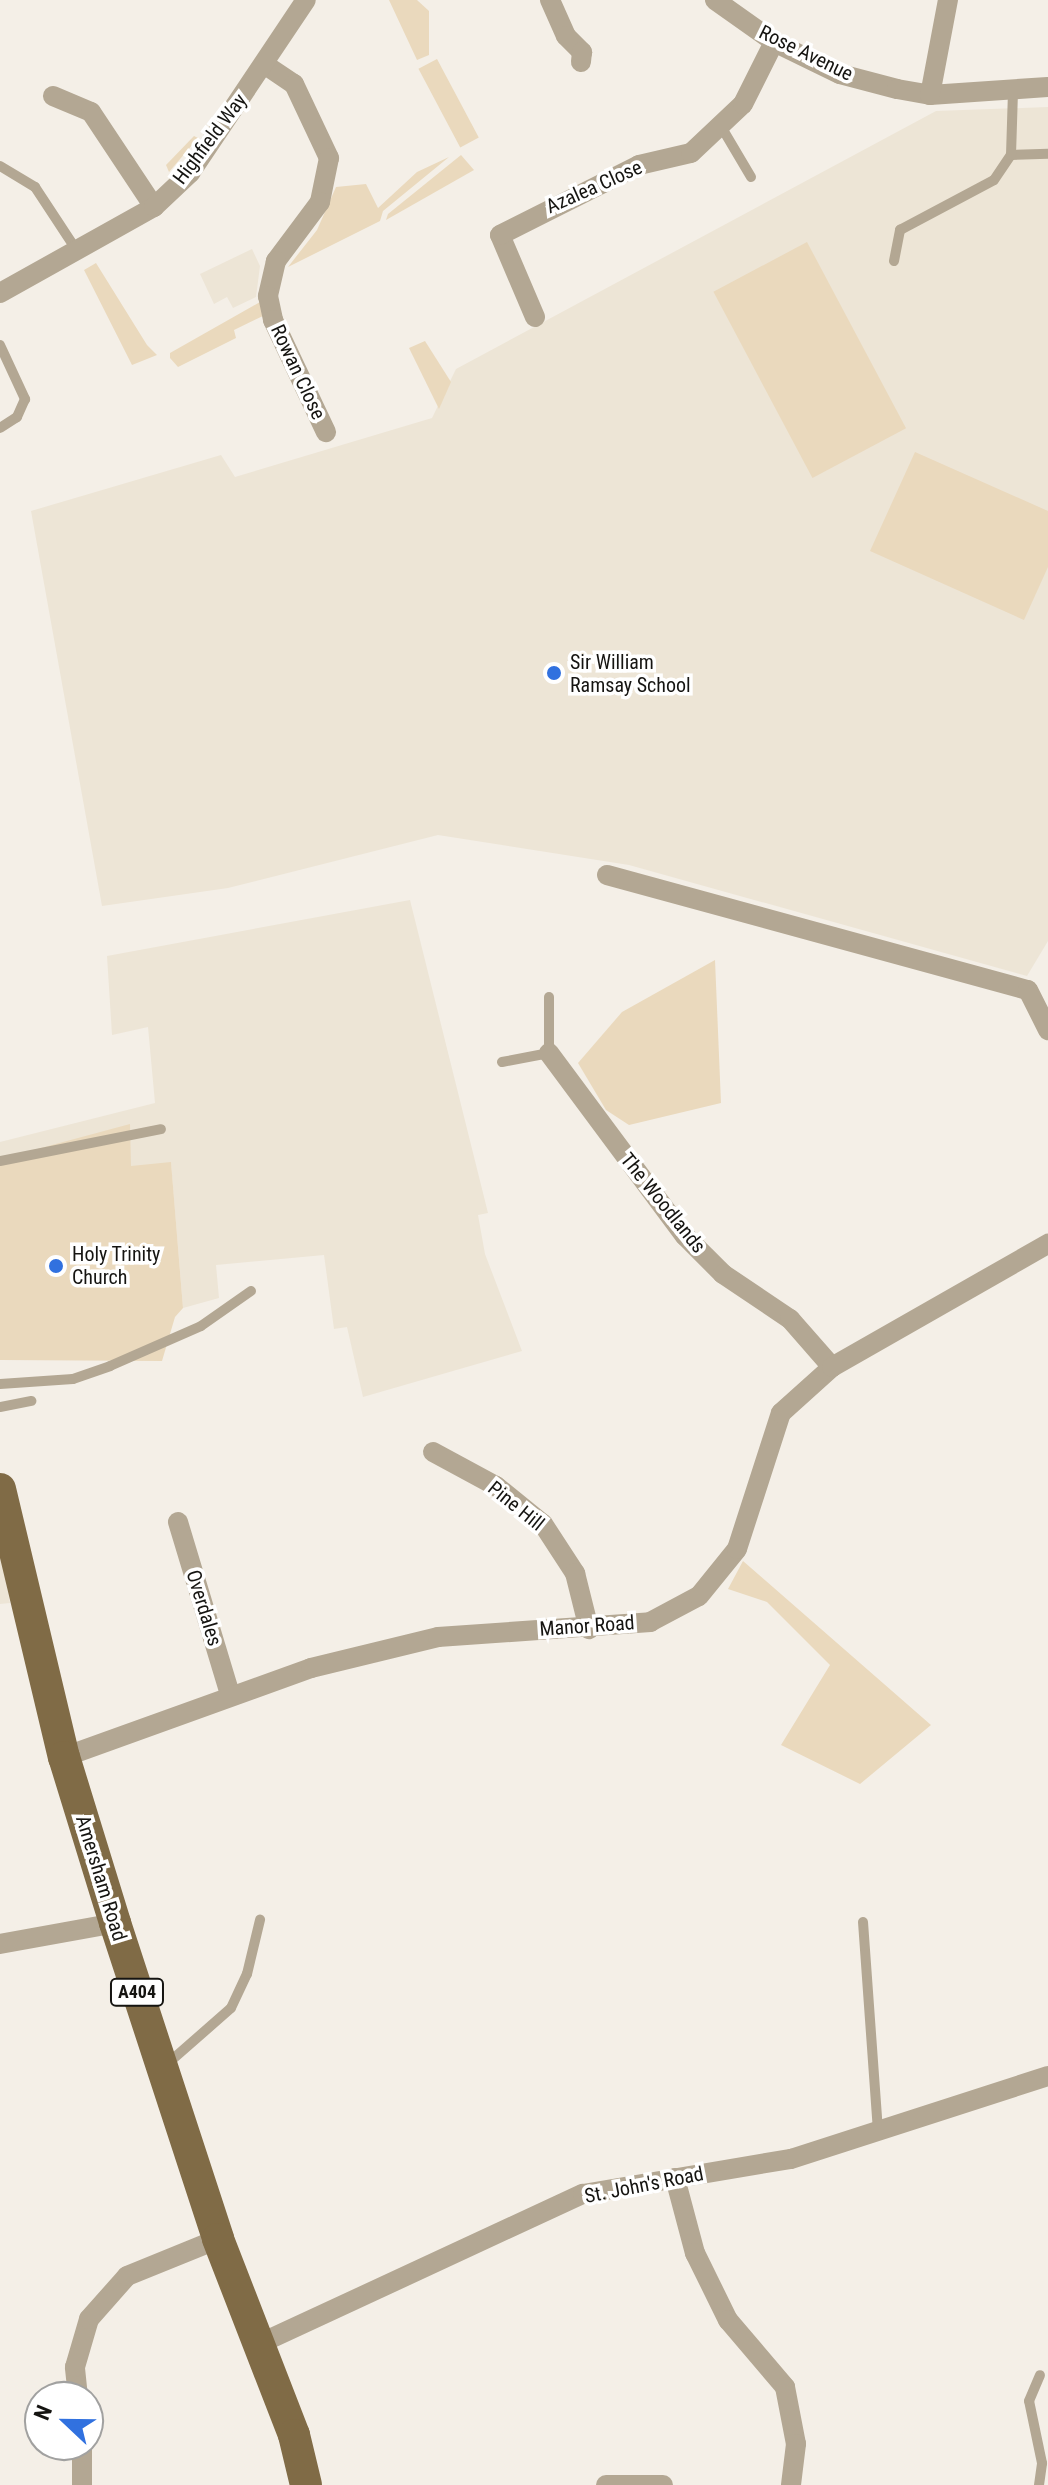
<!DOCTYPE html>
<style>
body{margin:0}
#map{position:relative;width:1048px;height:2485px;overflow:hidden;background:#f4efe7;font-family:"Roboto Condensed",sans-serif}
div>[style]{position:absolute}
.built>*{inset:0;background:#ede5d6}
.green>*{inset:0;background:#ead9bd;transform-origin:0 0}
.lane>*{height:10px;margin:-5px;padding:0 5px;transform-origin:5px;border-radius:5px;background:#b3a793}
.street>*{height:20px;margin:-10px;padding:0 10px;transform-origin:10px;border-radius:10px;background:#b3a793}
.primary>*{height:32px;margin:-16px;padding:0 16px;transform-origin:16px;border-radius:16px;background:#806b46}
.dots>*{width:22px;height:22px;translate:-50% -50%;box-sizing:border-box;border:4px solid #fff;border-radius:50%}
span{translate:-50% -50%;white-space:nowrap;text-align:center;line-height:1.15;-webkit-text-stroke:7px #fff;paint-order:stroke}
.shield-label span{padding:2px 6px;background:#fff;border:2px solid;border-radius:6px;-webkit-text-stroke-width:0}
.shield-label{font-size:18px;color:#151411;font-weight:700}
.street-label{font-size:20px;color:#151411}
.poi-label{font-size:20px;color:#151411}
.left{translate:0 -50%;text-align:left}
.north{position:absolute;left:24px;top:2381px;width:80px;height:80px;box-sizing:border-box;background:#fff;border:2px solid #a1a1a0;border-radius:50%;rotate:292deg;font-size:22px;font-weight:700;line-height:32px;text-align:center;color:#151411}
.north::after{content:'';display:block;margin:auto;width:28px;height:36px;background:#3171df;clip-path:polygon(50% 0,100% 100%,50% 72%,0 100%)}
</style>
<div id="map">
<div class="built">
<i style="clip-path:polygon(1048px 107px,1048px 941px,1027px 976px,629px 865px,438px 835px,228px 888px,102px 906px,31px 511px,221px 455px,235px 477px,432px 418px,456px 369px,936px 111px)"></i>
<i style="clip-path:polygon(252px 249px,260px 266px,256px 297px,233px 308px,227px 297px,214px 304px,200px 274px)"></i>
<i style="clip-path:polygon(410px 900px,488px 1213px,478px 1215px,485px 1254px,522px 1351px,363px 1397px,347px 1327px,334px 1329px,324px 1255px,216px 1265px,219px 1298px,183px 1308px,171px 1163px,130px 1167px,0 1159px,0 1142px,155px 1103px,148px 1027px,112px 1035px,107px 956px)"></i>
<i style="clip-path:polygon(0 1548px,10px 1603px,0 1604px)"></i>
</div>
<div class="green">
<i style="clip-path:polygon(389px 0,417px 0,429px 11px,429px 55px,417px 60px)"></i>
<i style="left:437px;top:59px;width:89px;height:21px;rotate:62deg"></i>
<i style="clip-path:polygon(194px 136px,198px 138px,169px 172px,166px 165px)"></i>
<i style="clip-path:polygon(461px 155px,474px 170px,386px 220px,388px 214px)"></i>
<i style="clip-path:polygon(449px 157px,383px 211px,380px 221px,288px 267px,317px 230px,336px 187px,366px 184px,378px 208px,417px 172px)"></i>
<i style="left:807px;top:242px;width:211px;height:106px;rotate:62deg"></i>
<i style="clip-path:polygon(96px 263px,147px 345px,157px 355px,132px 365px,84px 270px)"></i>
<i style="clip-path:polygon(260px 302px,265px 315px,234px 330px,236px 338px,178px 367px,170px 358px,170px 353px)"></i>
<i style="clip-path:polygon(425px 341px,451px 382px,439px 409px,409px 348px)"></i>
<i style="clip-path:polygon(915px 452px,1048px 511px,1048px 567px,1024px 620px,870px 551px)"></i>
<i style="clip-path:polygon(715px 960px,721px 1103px,629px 1125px,606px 1110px,578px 1063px,622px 1012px)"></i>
<i style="clip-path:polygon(130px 1124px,131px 1166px,171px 1162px,183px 1308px,175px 1317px,162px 1361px,0 1360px,0 1159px)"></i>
<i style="clip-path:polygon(743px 1561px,931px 1725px,860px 1784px,781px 1745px,830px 1665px,767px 1602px,728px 1589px)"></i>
</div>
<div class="lane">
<i style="left:722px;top:128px;width:57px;rotate:59.4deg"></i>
<i style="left:1011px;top:155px;width:37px;rotate:-2deg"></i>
<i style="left:0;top:166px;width:41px;rotate:31deg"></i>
<i style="left:35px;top:187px;width:77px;rotate:56.7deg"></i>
<i style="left:894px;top:261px;width:32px;rotate:-79deg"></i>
<i style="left:900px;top:230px;width:106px;rotate:-28deg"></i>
<i style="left:994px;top:180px;width:30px;rotate:-56deg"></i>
<i style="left:1011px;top:155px;width:62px;rotate:-88.2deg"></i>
<i style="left:0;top:345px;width:60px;rotate:65.2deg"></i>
<i style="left:25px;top:399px;width:20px;rotate:114deg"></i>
<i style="left:17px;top:417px;width:20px;rotate:147deg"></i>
<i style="left:502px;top:1062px;width:48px;rotate:-10.8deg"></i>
<i style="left:549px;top:1053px;width:56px;rotate:-90deg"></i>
<i style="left:0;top:1161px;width:164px;rotate:-11.2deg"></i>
<i style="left:0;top:1384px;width:73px;rotate:-3.9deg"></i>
<i style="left:73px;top:1379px;width:39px;rotate:-19deg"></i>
<i style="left:110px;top:1366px;width:99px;rotate:-23.7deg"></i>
<i style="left:201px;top:1326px;width:61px;rotate:-35deg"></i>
<i style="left:0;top:1407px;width:32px;rotate:-11deg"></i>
<i style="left:863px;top:1922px;width:211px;rotate:85.9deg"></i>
<i style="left:166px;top:2065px;width:86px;rotate:-41.2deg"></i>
<i style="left:231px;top:2008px;width:38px;rotate:-65deg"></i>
<i style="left:247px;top:1974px;width:56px;rotate:-76.5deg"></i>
<i style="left:1039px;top:2485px;width:22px;rotate:-82deg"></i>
<i style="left:1042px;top:2463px;width:63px;rotate:-101.8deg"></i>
<i style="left:1029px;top:2401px;width:28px;rotate:-67deg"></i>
</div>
<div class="street">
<i style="left:550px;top:0;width:39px;rotate:66deg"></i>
<i style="left:566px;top:36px;width:23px;rotate:45deg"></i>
<i style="left:582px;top:52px;width:10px;rotate:96deg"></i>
<i style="left:715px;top:0;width:72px;rotate:35.4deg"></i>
<i style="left:774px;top:42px;width:73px;rotate:25.9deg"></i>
<i style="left:840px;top:74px;width:59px;rotate:14.7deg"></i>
<i style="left:897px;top:89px;width:34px;rotate:10deg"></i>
<i style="left:930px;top:95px;width:118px;rotate:-3.9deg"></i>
<i style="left:264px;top:64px;width:36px;rotate:34deg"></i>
<i style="left:294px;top:84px;width:82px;rotate:64.7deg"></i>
<i style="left:329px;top:158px;width:45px;rotate:101.6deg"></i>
<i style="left:320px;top:202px;width:74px;rotate:126.7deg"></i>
<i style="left:276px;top:261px;width:36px;rotate:103deg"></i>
<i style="left:268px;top:296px;width:25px;rotate:78deg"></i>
<i style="left:273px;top:320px;width:124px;rotate:64.7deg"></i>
<i style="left:930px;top:95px;width:97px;rotate:-79.3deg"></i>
<i style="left:53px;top:96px;width:41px;rotate:22.8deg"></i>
<i style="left:91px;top:112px;width:114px;rotate:56.4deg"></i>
<i style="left:0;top:293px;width:176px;rotate:-29.2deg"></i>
<i style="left:154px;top:207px;width:50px;rotate:-43.4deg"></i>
<i style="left:190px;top:173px;width:208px;rotate:-56.2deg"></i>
<i style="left:535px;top:317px;width:89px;rotate:-113.1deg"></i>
<i style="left:500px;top:235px;width:156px;rotate:-26.7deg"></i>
<i style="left:639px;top:165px;width:53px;rotate:-13deg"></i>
<i style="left:691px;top:153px;width:71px;rotate:-43.3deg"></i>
<i style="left:743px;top:104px;width:69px;rotate:-63.4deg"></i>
<i style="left:607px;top:875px;width:436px;rotate:15.3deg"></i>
<i style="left:1028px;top:990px;width:45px;rotate:63.4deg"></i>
<i style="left:549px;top:1053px;width:228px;rotate:53.4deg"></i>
<i style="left:685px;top:1236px;width:54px;rotate:45deg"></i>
<i style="left:723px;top:1274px;width:81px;rotate:33.9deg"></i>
<i style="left:790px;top:1319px;width:64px;rotate:48.8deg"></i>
<i style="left:433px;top:1452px;width:72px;rotate:28.4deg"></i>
<i style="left:496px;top:1486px;width:60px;rotate:39deg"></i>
<i style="left:543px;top:1524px;width:59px;rotate:56.9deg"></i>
<i style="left:575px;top:1573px;width:58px;rotate:76deg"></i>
<i style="left:178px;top:1522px;width:180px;rotate:73.2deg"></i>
<i style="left:64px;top:1757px;width:263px;rotate:-19.8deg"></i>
<i style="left:311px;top:1668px;width:131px;rotate:-13.7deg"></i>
<i style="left:438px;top:1637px;width:213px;rotate:-4deg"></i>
<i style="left:650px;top:1622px;width:55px;rotate:-28deg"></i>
<i style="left:699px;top:1596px;width:60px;rotate:-51deg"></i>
<i style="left:737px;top:1549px;width:143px;rotate:-72.1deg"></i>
<i style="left:781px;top:1413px;width:69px;rotate:-42deg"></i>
<i style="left:832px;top:1367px;width:249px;rotate:-29.7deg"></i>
<i style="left:0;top:1944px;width:117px;rotate:-10.3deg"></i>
<i style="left:675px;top:2178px;width:78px;rotate:75.1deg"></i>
<i style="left:695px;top:2253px;width:75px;rotate:63.8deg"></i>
<i style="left:728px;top:2320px;width:88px;rotate:49.6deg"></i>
<i style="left:785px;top:2387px;width:58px;rotate:79.1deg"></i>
<i style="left:796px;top:2444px;width:41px;rotate:97deg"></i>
<i style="left:257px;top:2345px;width:359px;rotate:-24.9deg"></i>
<i style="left:583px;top:2194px;width:211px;rotate:-9.6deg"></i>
<i style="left:791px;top:2159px;width:270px;rotate:-17.9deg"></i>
<i style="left:78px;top:2397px;width:30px;rotate:-96deg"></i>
<i style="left:75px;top:2367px;width:50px;rotate:-73.7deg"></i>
<i style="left:89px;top:2319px;width:57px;rotate:-48.5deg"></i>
<i style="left:127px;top:2276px;width:98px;rotate:-22.1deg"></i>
<i style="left:82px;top:2485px;width:40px;rotate:-90deg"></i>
<i style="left:606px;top:2485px;width:57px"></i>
</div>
<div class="primary">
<i style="left:0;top:1489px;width:276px;rotate:76.6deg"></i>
<i style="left:64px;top:1757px;width:174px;rotate:72.9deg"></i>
<i style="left:115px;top:1923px;width:332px;rotate:71.9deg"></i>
<i style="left:218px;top:2239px;width:210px;rotate:68.8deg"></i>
<i style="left:294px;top:2435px;width:51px;rotate:76.5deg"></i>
</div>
<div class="dots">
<i style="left:554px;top:673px;background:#3171df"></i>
<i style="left:56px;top:1266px;background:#3171df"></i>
</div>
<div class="shield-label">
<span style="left:137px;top:1992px">A404</span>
</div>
<div class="street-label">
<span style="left:806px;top:53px;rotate:26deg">Rose Avenue</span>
<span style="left:210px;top:139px;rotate:-53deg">Highfield Way</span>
<span style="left:594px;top:187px;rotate:-24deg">Azalea Close</span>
<span style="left:298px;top:372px;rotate:65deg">Rowan Close</span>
<span style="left:663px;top:1203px;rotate:51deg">The Woodlands</span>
<span style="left:516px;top:1506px;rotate:39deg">Pine Hill</span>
<span style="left:204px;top:1608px;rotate:73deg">Overdales</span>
<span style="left:587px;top:1626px;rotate:-4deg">Manor Road</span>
<span style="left:101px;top:1878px;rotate:73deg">Amersham Road</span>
<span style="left:644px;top:2185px;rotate:-11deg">St. John's Road</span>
</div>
<div class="poi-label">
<span class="left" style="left:570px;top:674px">Sir William<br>Ramsay School</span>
<span class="left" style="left:72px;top:1266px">Holy Trinity<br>Church</span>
</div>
<div class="north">N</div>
</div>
